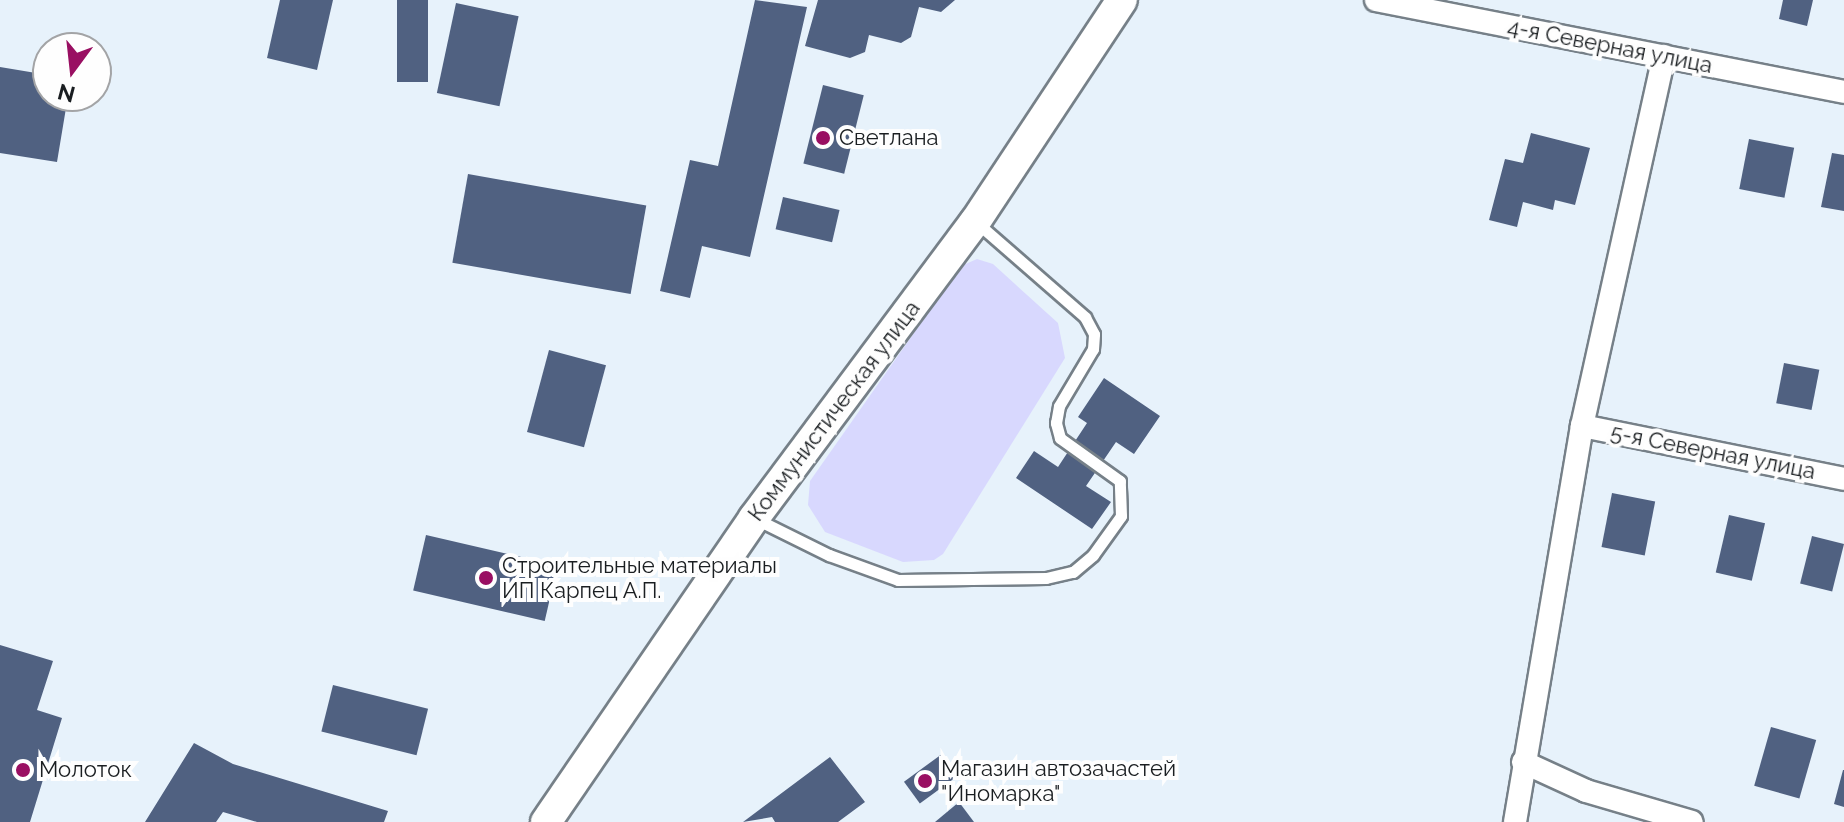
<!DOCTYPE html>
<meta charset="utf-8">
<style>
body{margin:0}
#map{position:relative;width:1844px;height:822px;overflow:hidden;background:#e7f2fb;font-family:Raleway,sans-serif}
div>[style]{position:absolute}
.green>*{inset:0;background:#d8d8fe}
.building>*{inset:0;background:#506181;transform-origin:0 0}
.roads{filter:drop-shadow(2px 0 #768088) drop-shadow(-2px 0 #768088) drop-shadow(0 2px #768088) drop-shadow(0 -2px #768088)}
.lane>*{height:11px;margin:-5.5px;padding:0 5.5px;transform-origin:5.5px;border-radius:5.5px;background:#fff}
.street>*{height:22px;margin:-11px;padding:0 11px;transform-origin:11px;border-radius:11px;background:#fff}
.secondary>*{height:30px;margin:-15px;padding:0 15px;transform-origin:15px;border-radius:15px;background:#fff}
.dots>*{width:22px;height:22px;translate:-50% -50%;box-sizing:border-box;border:4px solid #fefefe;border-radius:50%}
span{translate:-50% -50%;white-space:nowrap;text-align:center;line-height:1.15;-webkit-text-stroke:8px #fefefe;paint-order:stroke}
.street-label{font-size:22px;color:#1a1e21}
.poi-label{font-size:22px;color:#1a1e21}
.left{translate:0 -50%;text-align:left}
.north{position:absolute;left:32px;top:32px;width:80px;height:80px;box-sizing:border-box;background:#fefefe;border:2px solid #a3a4a6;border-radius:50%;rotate:195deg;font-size:22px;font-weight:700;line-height:32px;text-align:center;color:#1a1e21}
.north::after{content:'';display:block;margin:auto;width:28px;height:36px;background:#990f62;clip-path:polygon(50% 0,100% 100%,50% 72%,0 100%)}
</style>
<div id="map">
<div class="green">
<i style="clip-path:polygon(977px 259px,993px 264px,1058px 323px,1065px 358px,943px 554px,934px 560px,903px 562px,825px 532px,808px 505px,810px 481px,961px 266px)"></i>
</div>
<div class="building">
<i style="clip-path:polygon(280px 0,333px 0,317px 70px,267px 58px)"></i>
<i style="left:397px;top:0;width:31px;height:82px"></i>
<i style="clip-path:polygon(755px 0,807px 7px,750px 257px,702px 246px,690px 298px,660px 291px,690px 160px,718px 166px)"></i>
<i style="clip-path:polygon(818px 0,955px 0,941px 12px,919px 7px,911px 37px,901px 43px,869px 35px,865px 52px,850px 58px,805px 46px)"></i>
<i style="clip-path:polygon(1783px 0,1813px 0,1807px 26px,1779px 19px)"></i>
<i style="left:456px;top:3px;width:64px;height:92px;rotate:12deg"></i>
<i style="clip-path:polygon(0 67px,48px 75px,48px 96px,68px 96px,57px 162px,0 153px)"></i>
<i style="left:823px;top:85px;width:42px;height:81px;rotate:14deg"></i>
<i style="clip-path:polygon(1531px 133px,1590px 148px,1575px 205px,1555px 200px,1553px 210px,1523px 202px,1517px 227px,1489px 220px,1505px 159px,1523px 163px)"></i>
<i style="left:1749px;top:139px;width:46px;height:51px;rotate:11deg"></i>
<i style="clip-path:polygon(1832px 153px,1844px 155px,1844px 211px,1821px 207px)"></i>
<i style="left:468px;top:174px;width:181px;height:90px;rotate:10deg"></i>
<i style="left:783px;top:197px;width:58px;height:33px;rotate:13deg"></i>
<i style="left:549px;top:350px;width:59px;height:85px;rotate:15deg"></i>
<i style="left:1784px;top:363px;width:36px;height:41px;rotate:11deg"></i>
<i style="clip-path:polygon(1104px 378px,1160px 416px,1134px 454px,1116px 442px,1086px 486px,1111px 502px,1092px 529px,1016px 478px,1034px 451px,1058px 467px,1087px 423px,1078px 417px)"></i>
<i style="left:1612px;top:493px;width:44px;height:55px;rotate:11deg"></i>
<i style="left:1729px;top:515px;width:37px;height:59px;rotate:13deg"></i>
<i style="left:426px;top:535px;width:135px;height:57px;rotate:13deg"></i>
<i style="left:1812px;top:536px;width:33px;height:49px;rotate:14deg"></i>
<i style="clip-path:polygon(0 645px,53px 661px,37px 710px,62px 718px,30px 822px,0 822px)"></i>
<i style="left:333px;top:685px;width:98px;height:48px;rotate:14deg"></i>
<i style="left:1771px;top:727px;width:47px;height:61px;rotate:16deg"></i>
<i style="clip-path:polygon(194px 743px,233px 764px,388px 811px,384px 822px,257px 822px,223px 812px,216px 822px,145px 822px)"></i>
<i style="left:942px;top:754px;width:27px;height:47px;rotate:54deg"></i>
<i style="clip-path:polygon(830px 757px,865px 802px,838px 822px,775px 822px,772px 817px,743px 822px)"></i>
<i style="clip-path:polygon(1843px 770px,1844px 770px,1844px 807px,1834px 804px)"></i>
<i style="clip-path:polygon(959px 802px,974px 822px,935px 822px)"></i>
</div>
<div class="roads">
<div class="lane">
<i style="left:754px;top:518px;width:84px;rotate:26.3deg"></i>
<i style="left:829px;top:555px;width:73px;rotate:19.9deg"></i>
<i style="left:898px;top:580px;width:148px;rotate:-0.8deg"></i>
<i style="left:1046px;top:578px;width:28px;rotate:-13deg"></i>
<i style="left:1073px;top:572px;width:26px;rotate:-40deg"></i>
<i style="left:1093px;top:555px;width:48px;rotate:-54.3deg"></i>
<i style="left:1121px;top:516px;width:35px;rotate:-92deg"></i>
<i style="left:1120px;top:481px;width:74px;rotate:-144.4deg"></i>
<i style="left:1060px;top:438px;width:16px;rotate:-105deg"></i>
<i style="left:1056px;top:423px;width:17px;rotate:-80deg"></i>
<i style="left:1059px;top:406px;width:66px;rotate:-59.2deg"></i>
<i style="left:1093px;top:349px;width:15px;rotate:-86deg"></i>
<i style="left:1094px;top:334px;width:19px;rotate:-118deg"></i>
<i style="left:1085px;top:317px;width:145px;rotate:-138.9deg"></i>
</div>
<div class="street">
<i style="left:1376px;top:0;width:477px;rotate:11.1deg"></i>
<i style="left:1582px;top:426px;width:267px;rotate:11.4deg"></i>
<i style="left:1523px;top:762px;width:69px;rotate:24.7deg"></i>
<i style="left:1586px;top:791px;width:110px;rotate:16.3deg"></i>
<i style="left:1515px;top:822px;width:402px;rotate:-80.4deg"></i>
<i style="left:1582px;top:426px;width:379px;rotate:-77.5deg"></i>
</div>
<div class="secondary">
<i style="left:546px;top:822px;width:368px;rotate:-55.6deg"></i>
<i style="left:754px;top:518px;width:369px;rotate:-53.3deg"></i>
<i style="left:975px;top:222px;width:266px;rotate:-56.5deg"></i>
</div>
</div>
<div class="dots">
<i style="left:823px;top:138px;background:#990f62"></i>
<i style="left:486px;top:578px;background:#990f62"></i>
<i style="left:23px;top:770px;background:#990f62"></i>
<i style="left:925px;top:781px;background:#990f62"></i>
</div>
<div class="street-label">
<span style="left:1610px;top:46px;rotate:11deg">4-я Северная улица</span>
<span style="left:834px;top:411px;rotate:-53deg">Коммунистическая улица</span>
<span style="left:1713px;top:452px;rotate:11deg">5-я Северная улица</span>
</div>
<div class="poi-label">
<span class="left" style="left:839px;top:138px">Светлана</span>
<span class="left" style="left:502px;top:578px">Строительные материалы<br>ИП Карпец А.П.</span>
<span class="left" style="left:941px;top:781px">Магазин автозачастей<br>"Иномарка"</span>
<span class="left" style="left:39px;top:770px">Молоток</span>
</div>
<div class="north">N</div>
</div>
